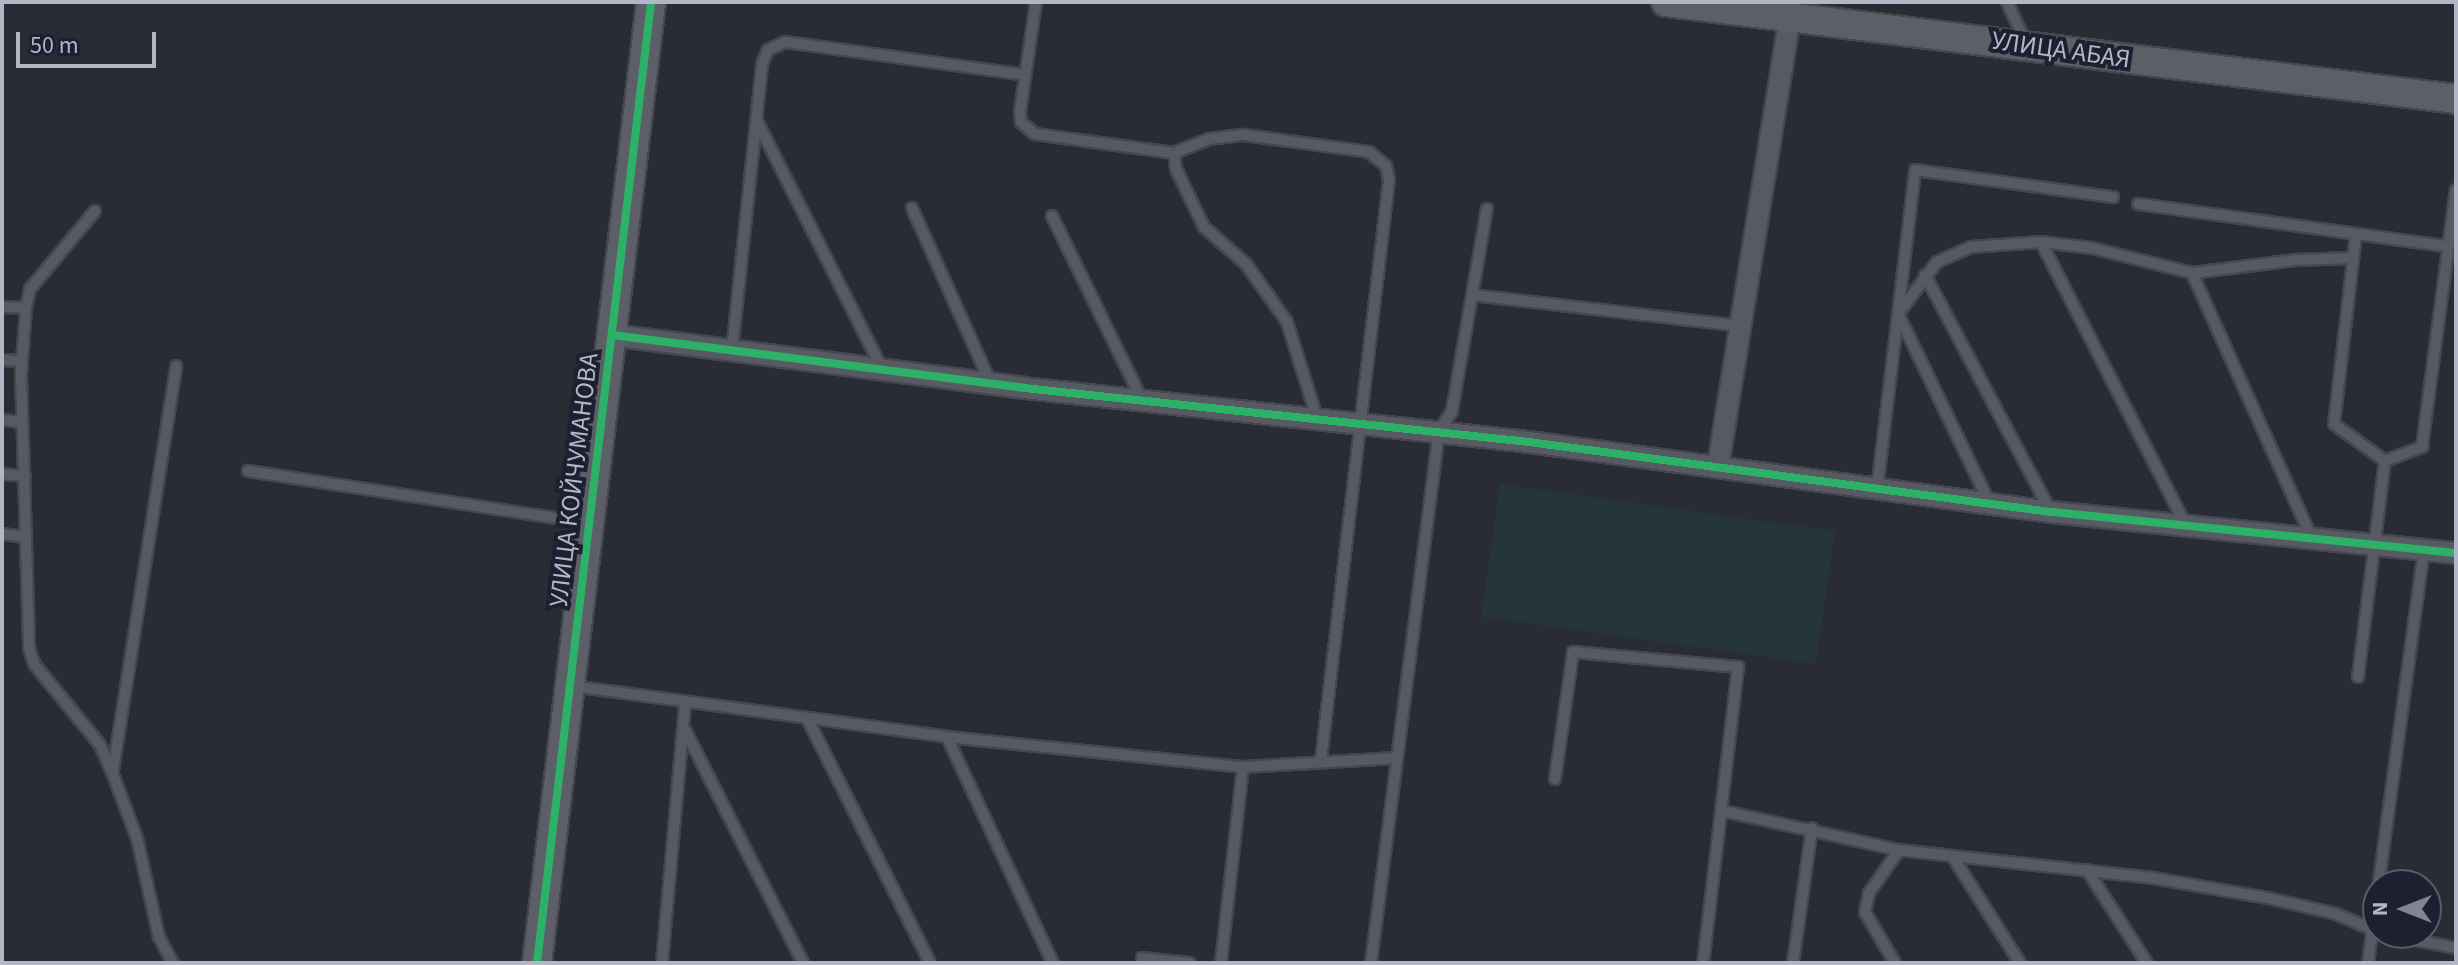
<!DOCTYPE html>
<meta charset="utf-8">
<style>
body{margin:0}
#map{position:relative;width:2458px;height:965px;overflow:hidden;background:#292c35;font-family:"Source Sans 3",sans-serif}
div>[style]{position:absolute}
.green>*{inset:0;background:#26343b;transform-origin:0 0}
.roads{filter:drop-shadow(2px 0 #45474f) drop-shadow(-2px 0 #45474f) drop-shadow(0 2px #45474f) drop-shadow(0 -2px #45474f)}
.lane>*{height:10px;margin:-5px;padding:0 5px;transform-origin:5px;border-radius:5px;background:#585a63}
.street>*{height:20px;margin:-10px;padding:0 10px;transform-origin:10px;border-radius:10px;background:#585a63}
.secondary>*{height:28px;margin:-14px;padding:0 14px;transform-origin:14px;border-radius:14px;background:#5c5f68}
.cycleway>*{height:8px;margin:-4px;padding:0 4px;transform-origin:4px;border-radius:4px;background:#2db169}
span{translate:-50% -50%;white-space:nowrap;text-align:center;line-height:1.15;-webkit-text-stroke:8px #1c2030;paint-order:stroke}
.street-label{font-size:26px;color:#b2b6c7}
.frame{position:absolute;inset:0;border:4px solid #b2b6c7;pointer-events:none}
.north{position:absolute;left:2362px;top:869px;width:80px;height:80px;box-sizing:border-box;background:#1c2030;border:2px solid #585c6c;border-radius:50%;rotate:270deg;font-size:22px;font-weight:700;line-height:32px;text-align:center;color:#b2b6c7}
.north::after{content:'';display:block;margin:auto;width:28px;height:36px;background:#828694;clip-path:polygon(50% 0,100% 100%,50% 72%,0 100%)}
.scale{position:absolute;left:16px;top:32px;width:140px;height:36px;box-sizing:border-box;border:4px solid #b2b6c7;border-top:0;padding-left:10px;font-size:24px;line-height:28px;white-space:nowrap;color:#b2b6c7;-webkit-text-stroke:6px #1c2030;paint-order:stroke}
</style>
<div id="map">
<div class="green">
<i style="left:1500px;top:484px;width:338px;height:134px;rotate:8deg"></i>
</div>
<div class="roads">
<div class="lane">
<i style="left:1036px;top:2px;width:111px;rotate:98.3deg"></i>
<i style="left:1020px;top:112px;width:10px;rotate:84deg"></i>
<i style="left:1021px;top:122px;width:18px;rotate:41deg"></i>
<i style="left:1035px;top:134px;width:140px;rotate:7.8deg"></i>
<i style="left:1174px;top:153px;width:38px;rotate:-22deg"></i>
<i style="left:1209px;top:139px;width:35px;rotate:-7deg"></i>
<i style="left:1244px;top:135px;width:126px;rotate:7.7deg"></i>
<i style="left:1369px;top:152px;width:22px;rotate:39deg"></i>
<i style="left:1386px;top:166px;width:14px;rotate:78deg"></i>
<i style="left:1389px;top:180px;width:584px;rotate:96.69deg"></i>
<i style="left:2007px;top:2px;width:43px;rotate:65.2deg"></i>
<i style="left:758px;top:123px;width:275px;rotate:63.2deg"></i>
<i style="left:1174px;top:153px;width:16px;rotate:83deg"></i>
<i style="left:1176px;top:169px;width:64px;rotate:64.2deg"></i>
<i style="left:1204px;top:227px;width:56px;rotate:41.4deg"></i>
<i style="left:1246px;top:264px;width:71px;rotate:54.7deg"></i>
<i style="left:1287px;top:322px;width:101px;rotate:72.6deg"></i>
<i style="left:2138px;top:204px;width:310px;rotate:7.8deg"></i>
<i style="left:912px;top:208px;width:193px;rotate:65.8deg"></i>
<i style="left:95px;top:211px;width:102px;rotate:129.8deg"></i>
<i style="left:30px;top:289px;width:19px;rotate:102deg"></i>
<i style="left:26px;top:308px;width:66px;rotate:94.3deg"></i>
<i style="left:21px;top:374px;width:274px;rotate:88.3deg"></i>
<i style="left:29px;top:648px;width:18px;rotate:71deg"></i>
<i style="left:35px;top:665px;width:103px;rotate:50.9deg"></i>
<i style="left:100px;top:745px;width:30px;rotate:66deg"></i>
<i style="left:112px;top:772px;width:71px;rotate:69.3deg"></i>
<i style="left:137px;top:838px;width:101px;rotate:77.5deg"></i>
<i style="left:159px;top:937px;width:30px;rotate:62deg"></i>
<i style="left:1052px;top:216px;width:205px;rotate:63.9deg"></i>
<i style="left:2356px;top:234px;width:191px;rotate:96.6deg"></i>
<i style="left:2334px;top:424px;width:63px;rotate:36deg"></i>
<i style="left:2041px;top:242px;width:317px;rotate:62.9deg"></i>
<i style="left:2192px;top:273px;width:290px;rotate:65.7deg"></i>
<i style="left:1925px;top:275px;width:266px;rotate:62deg"></i>
<i style="left:1473px;top:295px;width:268px;rotate:6.6deg"></i>
<i style="left:2px;top:307px;width:24px;rotate:2deg"></i>
<i style="left:732px;top:351px;width:289px;rotate:-84deg"></i>
<i style="left:762px;top:64px;width:15px;rotate:-67deg"></i>
<i style="left:768px;top:50px;width:19px;rotate:-25deg"></i>
<i style="left:785px;top:42px;width:243px;rotate:7.8deg"></i>
<i style="left:2px;top:360px;width:20px;rotate:3deg"></i>
<i style="left:2px;top:420px;width:20px;rotate:6deg"></i>
<i style="left:248px;top:471px;width:343px;rotate:8.7deg"></i>
<i style="left:2px;top:474px;width:23px;rotate:5deg"></i>
<i style="left:1877px;top:490px;width:322px;rotate:-83.2deg"></i>
<i style="left:1915px;top:170px;width:200px;rotate:7.8deg"></i>
<i style="left:1990px;top:504px;width:211px;rotate:-115.8deg"></i>
<i style="left:1898px;top:314px;width:65px;rotate:-53.1deg"></i>
<i style="left:1937px;top:262px;width:37px;rotate:-24deg"></i>
<i style="left:1971px;top:247px;width:70px;rotate:-4.1deg"></i>
<i style="left:2041px;top:242px;width:51px;rotate:6.7deg"></i>
<i style="left:2092px;top:248px;width:103px;rotate:14deg"></i>
<i style="left:2192px;top:273px;width:104px;rotate:-7.2deg"></i>
<i style="left:2295px;top:260px;width:58px;rotate:-2deg"></i>
<i style="left:2px;top:534px;width:24px;rotate:7deg"></i>
<i style="left:2358px;top:677px;width:218px;rotate:-82.9deg"></i>
<i style="left:2385px;top:461px;width:40px;rotate:-21deg"></i>
<i style="left:2422px;top:447px;width:259px;rotate:-82.5deg"></i>
<i style="left:572px;top:686px;width:378px;rotate:7.7deg"></i>
<i style="left:947px;top:737px;width:298px;rotate:5.8deg"></i>
<i style="left:1243px;top:767px;width:153px;rotate:-3.4deg"></i>
<i style="left:808px;top:720px;width:272px;rotate:63.3deg"></i>
<i style="left:685px;top:730px;width:261px;rotate:63.1deg"></i>
<i style="left:947px;top:737px;width:250px;rotate:64.9deg"></i>
<i style="left:113px;top:770px;width:409px;rotate:-81.1deg"></i>
<i style="left:1555px;top:779px;width:128px;rotate:-81.9deg"></i>
<i style="left:1573px;top:652px;width:166px;rotate:5.2deg"></i>
<i style="left:1738px;top:667px;width:298px;rotate:96.7deg"></i>
<i style="left:1723px;top:811px;width:180px;rotate:12.5deg"></i>
<i style="left:1899px;top:850px;width:256px;rotate:6.3deg"></i>
<i style="left:2153px;top:878px;width:117px;rotate:9.9deg"></i>
<i style="left:2268px;top:898px;width:70px;rotate:13.2deg"></i>
<i style="left:2336px;top:914px;width:46px;rotate:23.2deg"></i>
<i style="left:1953px;top:857px;width:125px;rotate:57.7deg"></i>
<i style="left:2087px;top:870px;width:111px;rotate:57.2deg"></i>
<i style="left:2380px;top:933px;width:77px;rotate:11.2deg"></i>
<i style="left:662px;top:963px;width:261px;rotate:-84.9deg"></i>
<i style="left:1142px;top:963px;width:5px;rotate:-90deg"></i>
<i style="left:1142px;top:958px;width:48px;rotate:5.9deg"></i>
<i style="left:1221px;top:963px;width:197px;rotate:-83.6deg"></i>
<i style="left:1371px;top:963px;width:536px;rotate:-82.72deg"></i>
<i style="left:1439px;top:431px;width:24px;rotate:-57deg"></i>
<i style="left:1452px;top:411px;width:205px;rotate:-80.2deg"></i>
<i style="left:1793px;top:963px;width:136px;rotate:-82deg"></i>
<i style="left:1895px;top:963px;width:59px;rotate:-120.5deg"></i>
<i style="left:1865px;top:912px;width:19px;rotate:-78deg"></i>
<i style="left:1869px;top:893px;width:52px;rotate:-55.1deg"></i>
<i style="left:2368px;top:963px;width:418px;rotate:-82.3deg"></i>
</div>
<div class="street">
<i style="left:612px;top:335px;width:415px;rotate:7.3deg"></i>
<i style="left:1024px;top:388px;width:508px;rotate:6.1deg"></i>
<i style="left:1529px;top:442px;width:527px;rotate:7.64deg"></i>
<i style="left:2051px;top:512px;width:407px;rotate:5.8deg"></i>
<i style="left:1718px;top:466px;width:456px;rotate:-80.9deg"></i>
</div>
<div class="secondary">
<i style="left:1666px;top:2px;width:796px;rotate:7deg"></i>
<i style="left:537px;top:963px;width:968px;rotate:-83.23deg"></i>
</div>
</div>
<div class="cycleway">
<i style="left:612px;top:335px;width:415px;rotate:7.3deg"></i>
<i style="left:1024px;top:388px;width:508px;rotate:6.1deg"></i>
<i style="left:1529px;top:442px;width:527px;rotate:7.64deg"></i>
<i style="left:2051px;top:512px;width:407px;rotate:5.8deg"></i>
<i style="left:537px;top:963px;width:968px;rotate:-83.23deg"></i>
</div>
<div class="street-label">
<span style="left:2061px;top:50px;rotate:8deg">УЛИЦА АБАЯ</span>
<span style="left:574px;top:480px;rotate:-83deg">УЛИЦА КОЙЧУМАНОВА</span>
</div>
<div class="frame"></div>
<div class="north">N</div>
<div class="scale">50 m</div>
</div>
